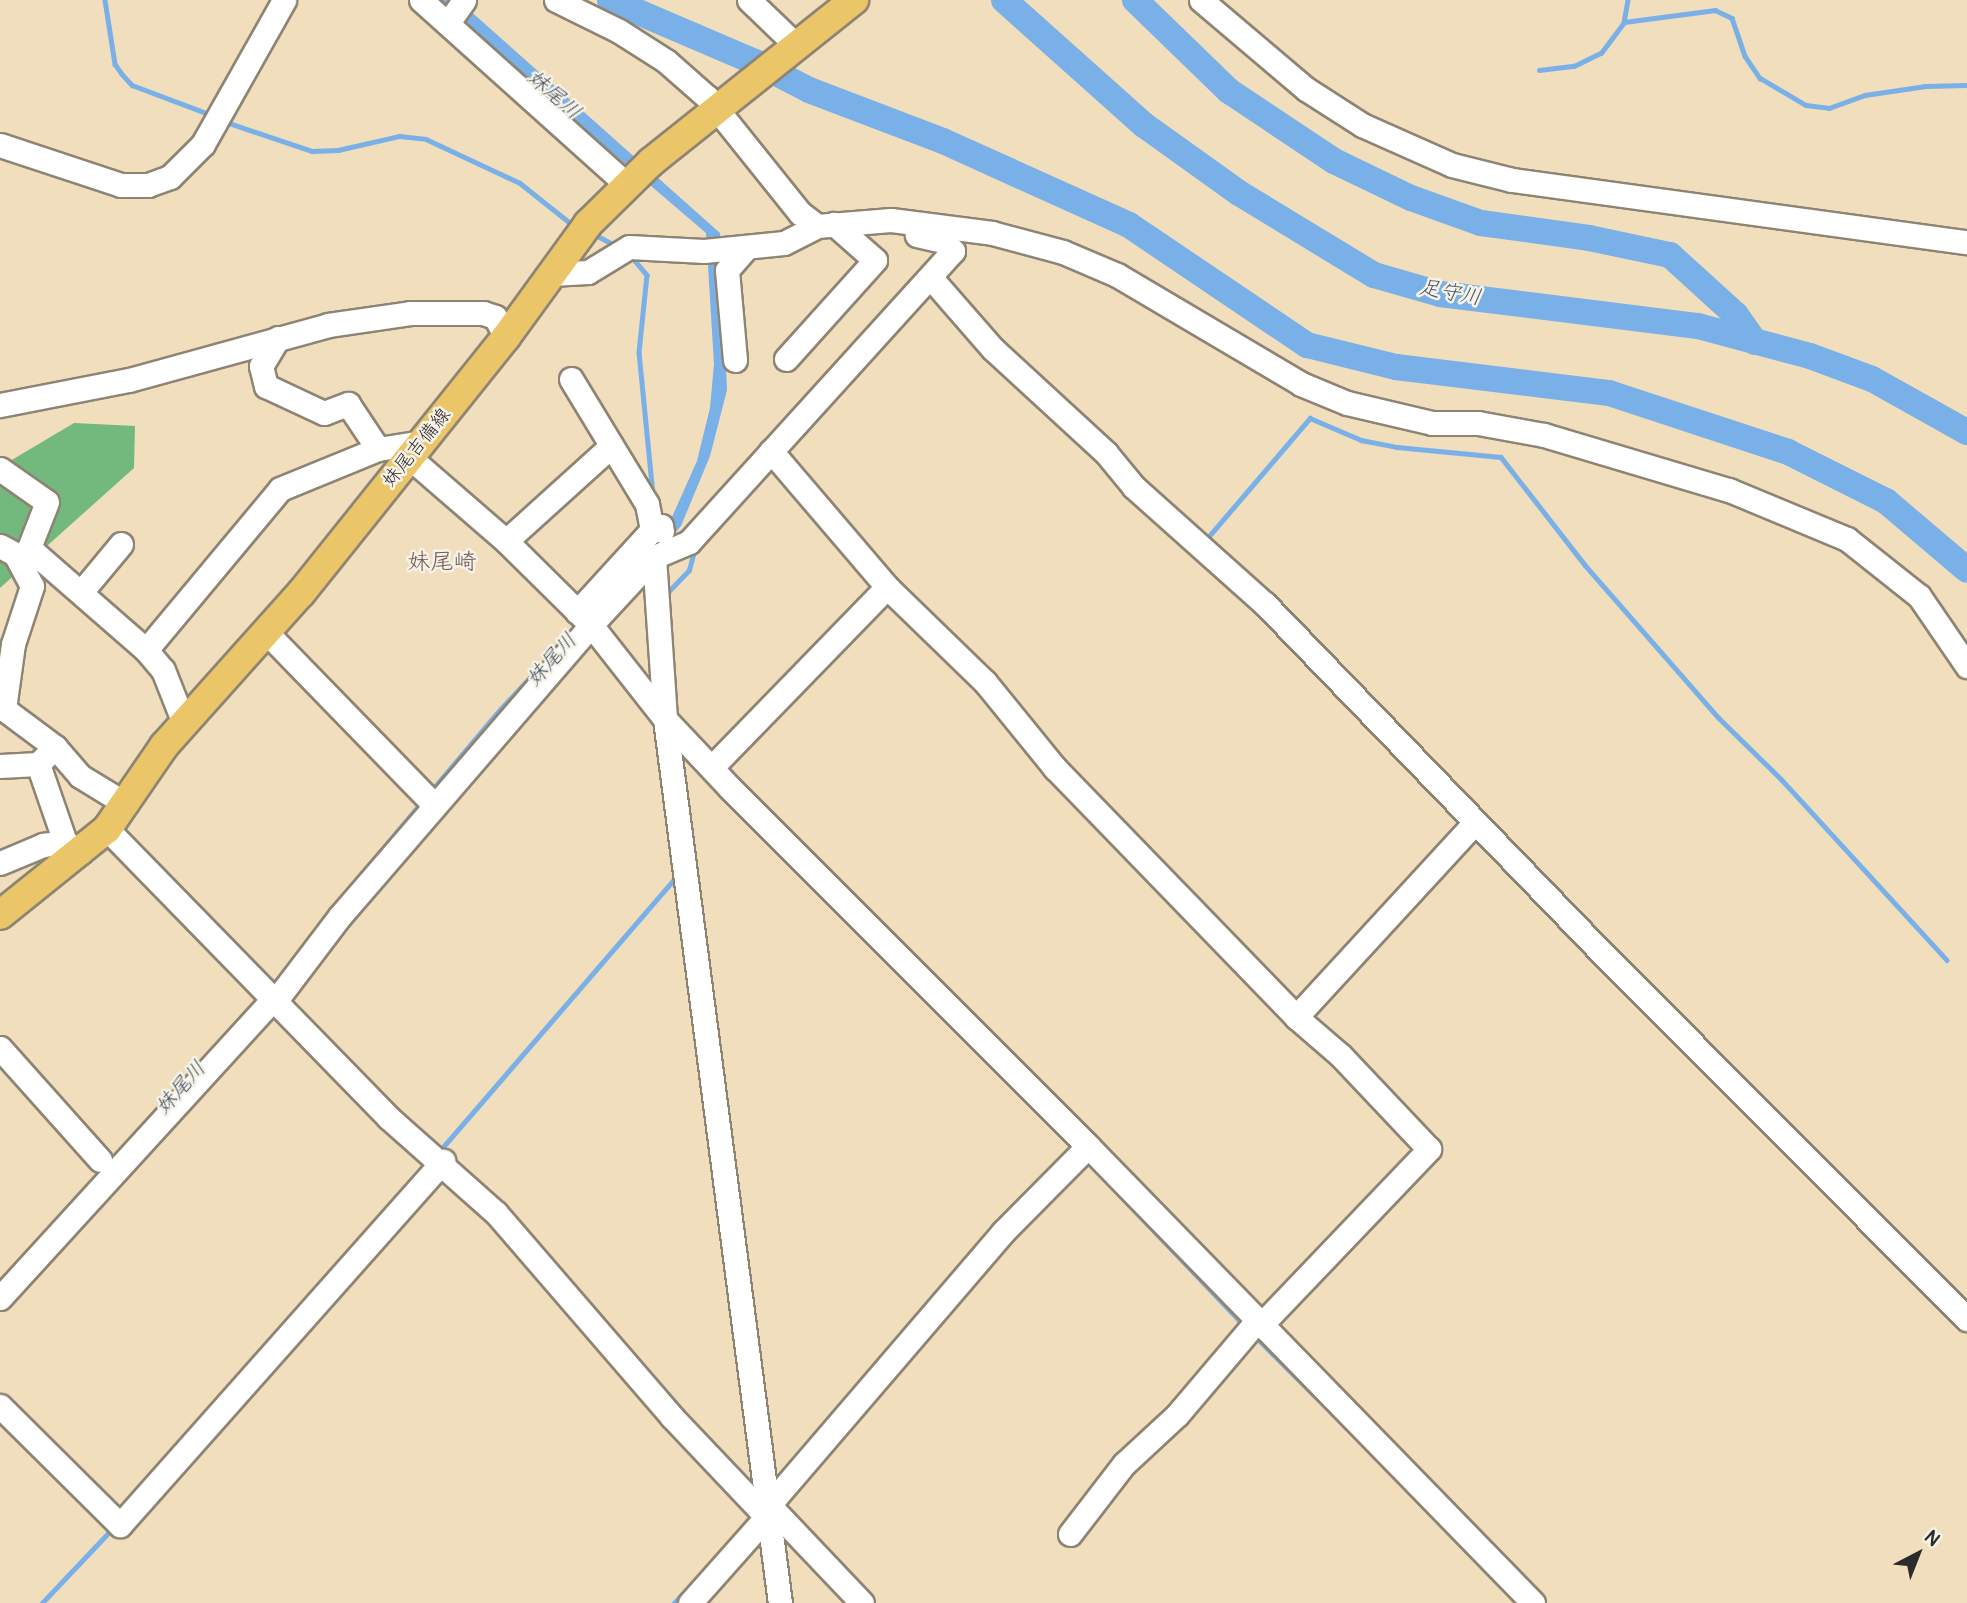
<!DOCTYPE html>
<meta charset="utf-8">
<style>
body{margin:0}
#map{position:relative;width:1967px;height:1603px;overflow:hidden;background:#f0debd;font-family:Pangolin,"Klee One",sans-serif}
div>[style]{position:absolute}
.forest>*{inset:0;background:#73b97e}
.water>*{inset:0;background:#78b0e7}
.stream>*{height:4.5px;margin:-2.25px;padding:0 2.25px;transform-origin:2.25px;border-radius:2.25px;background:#78b0e7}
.river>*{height:26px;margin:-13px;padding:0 13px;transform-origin:13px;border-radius:13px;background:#78b0e7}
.roads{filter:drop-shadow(2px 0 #8e8474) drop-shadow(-2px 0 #8e8474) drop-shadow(0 2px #8e8474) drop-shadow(0 -2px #8e8474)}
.minor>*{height:23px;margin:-11.5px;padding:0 11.5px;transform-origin:11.5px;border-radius:11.5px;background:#fff}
.major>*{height:28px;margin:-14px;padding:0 14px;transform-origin:14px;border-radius:14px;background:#ebc669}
span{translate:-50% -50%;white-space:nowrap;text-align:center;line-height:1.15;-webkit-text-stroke:5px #f7f3e8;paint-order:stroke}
.street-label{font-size:19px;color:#2b2b2b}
.water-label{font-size:21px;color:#425363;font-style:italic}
.quarter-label{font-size:23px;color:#715956}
.north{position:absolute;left:1883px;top:1519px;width:70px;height:70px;-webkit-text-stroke:5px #f7f3e8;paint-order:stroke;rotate:42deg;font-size:19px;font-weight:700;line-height:28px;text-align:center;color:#2b2b2b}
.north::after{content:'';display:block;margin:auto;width:24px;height:32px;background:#2b2b2b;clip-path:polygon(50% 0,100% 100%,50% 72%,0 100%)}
</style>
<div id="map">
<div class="forest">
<i style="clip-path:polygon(74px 423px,135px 426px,134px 468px,0 588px,0 467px)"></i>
</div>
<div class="water">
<i style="clip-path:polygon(434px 0,458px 0,720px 233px,727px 390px,710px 456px,681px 526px,670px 539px,0 1293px,0 1279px,298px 954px,324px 915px,497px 710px,668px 526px,697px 461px,710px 408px,714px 364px,706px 233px)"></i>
</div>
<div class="stream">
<i style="left:105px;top:0;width:65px;rotate:81.1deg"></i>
<i style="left:115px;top:64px;width:12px;rotate:55deg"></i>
<i style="left:122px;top:74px;width:15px;rotate:48deg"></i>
<i style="left:132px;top:85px;width:85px;rotate:20.6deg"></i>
<i style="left:1628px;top:0;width:22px;rotate:100deg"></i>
<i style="left:1624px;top:22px;width:92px;rotate:-7.5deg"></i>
<i style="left:1715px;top:10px;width:19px;rotate:25deg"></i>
<i style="left:1732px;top:18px;width:40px;rotate:71.1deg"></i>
<i style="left:1745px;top:56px;width:27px;rotate:56deg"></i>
<i style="left:1760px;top:78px;width:53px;rotate:30.4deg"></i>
<i style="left:1806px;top:105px;width:23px;rotate:7deg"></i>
<i style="left:1829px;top:108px;width:38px;rotate:-20deg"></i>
<i style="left:1865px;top:95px;width:61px;rotate:-8.5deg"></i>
<i style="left:1925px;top:86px;width:42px;rotate:-1.4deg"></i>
<i style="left:1539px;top:70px;width:35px;rotate:-7deg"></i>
<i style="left:1574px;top:66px;width:30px;rotate:-26deg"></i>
<i style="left:1601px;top:53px;width:39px;rotate:-53deg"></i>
<i style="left:223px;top:121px;width:94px;rotate:18.6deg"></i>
<i style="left:312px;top:151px;width:26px;rotate:-2deg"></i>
<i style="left:338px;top:150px;width:63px;rotate:-12.9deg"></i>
<i style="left:399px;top:136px;width:27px;rotate:6deg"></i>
<i style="left:426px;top:139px;width:104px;rotate:25.1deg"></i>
<i style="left:520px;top:183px;width:69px;rotate:38.5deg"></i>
<i style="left:592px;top:233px;width:26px;rotate:28deg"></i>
<i style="left:631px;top:256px;width:25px;rotate:50deg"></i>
<i style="left:647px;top:275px;width:77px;rotate:95.9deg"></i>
<i style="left:639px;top:352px;width:144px;rotate:84.4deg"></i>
<i style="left:1204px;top:542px;width:163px;rotate:-49.5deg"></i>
<i style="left:1310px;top:418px;width:56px;rotate:23.3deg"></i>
<i style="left:1361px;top:440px;width:37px;rotate:11deg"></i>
<i style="left:1397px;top:447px;width:104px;rotate:5.5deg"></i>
<i style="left:1501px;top:457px;width:137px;rotate:52.1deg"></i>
<i style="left:1585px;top:565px;width:203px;rotate:48.8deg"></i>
<i style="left:1719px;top:718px;width:88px;rotate:44.5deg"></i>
<i style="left:1782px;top:780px;width:244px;rotate:47.5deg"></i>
<i style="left:664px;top:596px;width:36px;rotate:-46deg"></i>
<i style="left:689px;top:570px;width:23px;rotate:-75deg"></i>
<i style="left:437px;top:1154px;width:366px;rotate:-49.2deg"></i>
<i style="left:1119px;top:1194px;width:180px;rotate:46.4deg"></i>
<i style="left:1254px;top:1335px;width:129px;rotate:45deg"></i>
<i style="left:762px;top:1378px;width:43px;rotate:82.1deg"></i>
<i style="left:742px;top:1527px;width:17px;rotate:-50deg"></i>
<i style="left:42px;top:1603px;width:103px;rotate:-46.6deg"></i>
<i style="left:674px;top:1603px;width:16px;rotate:-47deg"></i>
</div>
<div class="river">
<i style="left:610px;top:0;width:158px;rotate:23.2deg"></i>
<i style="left:755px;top:62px;width:61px;rotate:27.4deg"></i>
<i style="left:809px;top:90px;width:143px;rotate:20.8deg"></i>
<i style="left:943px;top:141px;width:204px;rotate:24.3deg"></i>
<i style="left:1129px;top:225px;width:215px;rotate:34deg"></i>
<i style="left:1307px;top:345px;width:92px;rotate:13.9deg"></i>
<i style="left:1396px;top:367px;width:215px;rotate:7deg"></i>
<i style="left:1609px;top:393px;width:188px;rotate:18.2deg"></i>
<i style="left:1788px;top:452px;width:110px;rotate:26.6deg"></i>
<i style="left:1886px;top:501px;width:106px;rotate:40.4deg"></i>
<i style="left:1004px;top:0;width:188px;rotate:41.8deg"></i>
<i style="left:1144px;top:125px;width:117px;rotate:35.6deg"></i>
<i style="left:1239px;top:193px;width:158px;rotate:31.3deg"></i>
<i style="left:1374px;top:275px;width:69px;rotate:16.1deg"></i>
<i style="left:1440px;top:294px;width:260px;rotate:7.1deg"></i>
<i style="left:1698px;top:326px;width:116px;rotate:15deg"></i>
<i style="left:1810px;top:356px;width:66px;rotate:20.4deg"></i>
<i style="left:1872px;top:379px;width:109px;rotate:29.2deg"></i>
<i style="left:1135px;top:0;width:131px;rotate:44.1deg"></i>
<i style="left:1229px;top:91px;width:126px;rotate:33.7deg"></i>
<i style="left:1334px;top:161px;width:85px;rotate:25.7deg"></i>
<i style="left:1411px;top:198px;width:74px;rotate:19.7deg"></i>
<i style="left:1481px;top:223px;width:109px;rotate:7.9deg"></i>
<i style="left:1589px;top:238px;width:83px;rotate:11.9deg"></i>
<i style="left:1670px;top:255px;width:89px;rotate:42.3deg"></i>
<i style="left:1736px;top:315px;width:33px;rotate:55deg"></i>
</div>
<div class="roads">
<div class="minor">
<i style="left:421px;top:0;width:275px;rotate:41.9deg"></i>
<i style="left:556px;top:0;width:70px;rotate:26.2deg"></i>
<i style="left:619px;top:31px;width:56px;rotate:32.6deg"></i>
<i style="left:666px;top:61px;width:55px;rotate:41.3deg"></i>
<i style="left:707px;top:97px;width:149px;rotate:51.3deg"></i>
<i style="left:800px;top:213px;width:21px;rotate:37deg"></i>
<i style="left:749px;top:0;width:66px;rotate:43.8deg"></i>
<i style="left:1201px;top:0;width:138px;rotate:40.3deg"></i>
<i style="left:1306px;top:89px;width:67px;rotate:32.7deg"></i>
<i style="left:1362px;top:125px;width:98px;rotate:24deg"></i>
<i style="left:1452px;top:165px;width:62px;rotate:14deg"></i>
<i style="left:1512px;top:180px;width:459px;rotate:7.8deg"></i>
<i style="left:448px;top:23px;width:28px;rotate:-55deg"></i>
<i style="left:0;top:145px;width:127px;rotate:18.3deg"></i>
<i style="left:121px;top:185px;width:27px"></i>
<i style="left:148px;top:185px;width:23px;rotate:-20deg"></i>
<i style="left:170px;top:177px;width:47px;rotate:-45deg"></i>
<i style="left:203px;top:144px;width:165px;rotate:-60.6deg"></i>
<i style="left:551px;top:274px;width:37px;rotate:-3deg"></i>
<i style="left:588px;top:272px;width:48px;rotate:-31.4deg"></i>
<i style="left:629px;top:247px;width:75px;rotate:3.1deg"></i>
<i style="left:704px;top:251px;width:80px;rotate:-5.7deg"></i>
<i style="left:784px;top:243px;width:37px;rotate:-27deg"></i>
<i style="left:817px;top:226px;width:74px;rotate:-4.6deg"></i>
<i style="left:891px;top:220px;width:102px;rotate:7.3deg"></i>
<i style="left:992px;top:233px;width:73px;rotate:15deg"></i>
<i style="left:1063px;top:252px;width:59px;rotate:23.1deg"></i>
<i style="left:1117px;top:275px;width:214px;rotate:30.6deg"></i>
<i style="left:1301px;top:384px;width:50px;rotate:22.4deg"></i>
<i style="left:1347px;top:403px;width:87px;rotate:13.2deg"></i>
<i style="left:1432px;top:423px;width:46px"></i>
<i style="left:1478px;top:423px;width:67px;rotate:10.3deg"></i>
<i style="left:1544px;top:435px;width:193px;rotate:16.6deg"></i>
<i style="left:1729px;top:490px;width:128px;rotate:22.6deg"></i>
<i style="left:1847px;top:539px;width:92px;rotate:38.4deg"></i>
<i style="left:1919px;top:596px;width:85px;rotate:55.6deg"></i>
<i style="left:931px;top:278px;width:94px;rotate:48.9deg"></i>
<i style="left:993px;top:349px;width:154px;rotate:42.6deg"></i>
<i style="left:1106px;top:453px;width:44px;rotate:50.5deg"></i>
<i style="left:1134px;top:487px;width:176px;rotate:41.8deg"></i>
<i style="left:1265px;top:604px;width:492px;rotate:46deg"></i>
<i style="left:1607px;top:958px;width:510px;rotate:45.08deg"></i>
<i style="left:278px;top:338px;width:33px;rotate:121deg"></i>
<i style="left:261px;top:366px;width:21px;rotate:76deg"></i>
<i style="left:266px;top:386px;width:64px;rotate:25deg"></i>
<i style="left:324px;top:413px;width:26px;rotate:-21deg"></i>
<i style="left:348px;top:404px;width:54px;rotate:56.3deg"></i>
<i style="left:786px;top:359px;width:133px;rotate:-48deg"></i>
<i style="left:875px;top:260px;width:55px;rotate:-138.7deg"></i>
<i style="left:735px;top:360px;width:90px;rotate:-95.1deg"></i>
<i style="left:727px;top:270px;width:30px;rotate:-49deg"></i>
<i style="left:571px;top:379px;width:146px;rotate:58.7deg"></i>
<i style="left:647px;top:504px;width:26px;rotate:79deg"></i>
<i style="left:0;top:405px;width:131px;rotate:-11deg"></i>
<i style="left:129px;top:380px;width:206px;rotate:-15.4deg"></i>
<i style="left:328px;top:325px;width:83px;rotate:-8.3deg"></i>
<i style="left:410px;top:313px;width:73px"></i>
<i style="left:483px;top:313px;width:13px;rotate:18deg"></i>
<i style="left:495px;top:317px;width:23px;rotate:61deg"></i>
<i style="left:771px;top:451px;width:179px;rotate:49.5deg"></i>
<i style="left:887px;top:587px;width:136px;rotate:44.1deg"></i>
<i style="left:985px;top:682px;width:111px;rotate:50.9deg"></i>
<i style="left:1055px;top:768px;width:347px;rotate:45.9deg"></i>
<i style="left:409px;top:457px;width:128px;rotate:40.9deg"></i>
<i style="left:506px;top:541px;width:120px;rotate:44.7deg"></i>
<i style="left:591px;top:625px;width:120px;rotate:51.8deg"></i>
<i style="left:665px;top:719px;width:95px;rotate:46.7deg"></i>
<i style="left:730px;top:788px;width:506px;rotate:45deg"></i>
<i style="left:1088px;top:1146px;width:638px;rotate:45.76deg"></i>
<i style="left:0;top:469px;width:57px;rotate:35.1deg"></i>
<i style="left:47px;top:502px;width:49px;rotate:111.4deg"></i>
<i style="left:29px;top:548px;width:155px;rotate:41.1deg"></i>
<i style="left:146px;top:650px;width:26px;rotate:50deg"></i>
<i style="left:163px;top:670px;width:57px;rotate:68.4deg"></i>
<i style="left:506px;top:541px;width:142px;rotate:-42.1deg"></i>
<i style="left:0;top:546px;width:17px;rotate:28deg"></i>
<i style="left:15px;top:554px;width:36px;rotate:62deg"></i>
<i style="left:32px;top:586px;width:61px;rotate:108.1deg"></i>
<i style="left:13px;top:644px;width:66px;rotate:97.9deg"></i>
<i style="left:4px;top:709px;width:64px;rotate:36.7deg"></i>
<i style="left:654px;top:557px;width:162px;rotate:86.1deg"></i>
<i style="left:665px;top:719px;width:891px;rotate:82.59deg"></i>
<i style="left:82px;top:591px;width:61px;rotate:-50.3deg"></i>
<i style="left:577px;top:612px;width:111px;rotate:-47.6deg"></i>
<i style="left:652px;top:530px;width:10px;rotate:-24deg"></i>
<i style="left:661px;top:526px;width:5px;rotate:79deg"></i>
<i style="left:266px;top:632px;width:241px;rotate:45.8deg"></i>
<i style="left:146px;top:650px;width:209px;rotate:-50.2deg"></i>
<i style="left:280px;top:489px;width:106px;rotate:-22.2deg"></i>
<i style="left:378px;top:449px;width:46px;rotate:-8.8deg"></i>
<i style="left:38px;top:764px;width:83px;rotate:70.9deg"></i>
<i style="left:0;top:766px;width:38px;rotate:-3deg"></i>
<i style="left:38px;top:764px;width:24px;rotate:-45deg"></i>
<i style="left:55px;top:747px;width:38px;rotate:49deg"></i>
<i style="left:80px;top:776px;width:54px;rotate:31.3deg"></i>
<i style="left:712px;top:767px;width:251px;rotate:-45.8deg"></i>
<i style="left:107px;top:829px;width:404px;rotate:45.7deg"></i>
<i style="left:389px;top:1118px;width:143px;rotate:41.6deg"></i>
<i style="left:496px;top:1213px;width:269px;rotate:49.2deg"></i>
<i style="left:672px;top:1417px;width:137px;rotate:46.5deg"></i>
<i style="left:0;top:863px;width:47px;rotate:-22.7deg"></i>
<i style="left:43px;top:845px;width:22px;rotate:-8deg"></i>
<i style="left:65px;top:842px;width:19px;rotate:32deg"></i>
<i style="left:277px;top:999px;width:104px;rotate:-52.8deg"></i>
<i style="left:340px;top:916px;width:384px;rotate:-49.2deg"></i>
<i style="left:591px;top:625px;width:93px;rotate:-47.2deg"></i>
<i style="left:654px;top:557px;width:38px;rotate:-23deg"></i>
<i style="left:689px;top:542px;width:393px;rotate:-47.8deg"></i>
<i style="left:953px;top:251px;width:14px;rotate:-135deg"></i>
<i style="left:943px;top:241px;width:27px;rotate:-167deg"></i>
<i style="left:0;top:1048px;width:150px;rotate:48.2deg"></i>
<i style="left:0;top:1298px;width:408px;rotate:-47.6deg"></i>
<i style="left:1260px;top:1326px;width:245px;rotate:-46.3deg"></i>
<i style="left:1429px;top:1149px;width:129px;rotate:-133.4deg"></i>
<i style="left:1340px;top:1055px;width:58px;rotate:-139.2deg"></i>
<i style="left:1296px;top:1017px;width:265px;rotate:-47.4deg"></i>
<i style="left:0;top:1406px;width:169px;rotate:44.8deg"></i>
<i style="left:120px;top:1525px;width:487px;rotate:-48.4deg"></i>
<i style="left:769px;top:1505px;width:360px;rotate:-49.4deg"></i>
<i style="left:1003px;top:1232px;width:121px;rotate:-45.3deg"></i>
<i style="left:769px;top:1505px;width:135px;rotate:46.5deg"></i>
<i style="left:1070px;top:1534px;width:88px;rotate:-52.4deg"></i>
<i style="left:1124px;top:1464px;width:72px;rotate:-42.8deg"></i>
<i style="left:1177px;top:1415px;width:122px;rotate:-49.7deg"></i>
<i style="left:690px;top:1603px;width:120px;rotate:-48.4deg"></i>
</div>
<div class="major">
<i style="left:0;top:915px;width:137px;rotate:-38.8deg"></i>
<i style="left:107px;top:829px;width:101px;rotate:-55.5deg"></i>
<i style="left:164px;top:746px;width:205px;rotate:-48.2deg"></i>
<i style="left:301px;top:593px;width:328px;rotate:-51.3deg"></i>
<i style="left:506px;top:337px;width:140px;rotate:-54deg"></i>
<i style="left:588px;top:224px;width:88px;rotate:-44.5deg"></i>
<i style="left:651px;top:162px;width:260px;rotate:-38.6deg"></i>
</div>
</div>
<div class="street-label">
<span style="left:417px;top:448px;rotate:-51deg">妹尾吉備線</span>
</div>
<div class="water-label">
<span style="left:554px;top:95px;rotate:41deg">妹尾川</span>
<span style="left:1450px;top:293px;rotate:10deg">足守川</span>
<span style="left:552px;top:660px;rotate:-48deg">妹尾川</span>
<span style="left:181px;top:1088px;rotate:-48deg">妹尾川</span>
</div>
<div class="quarter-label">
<span style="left:442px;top:562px">妹尾崎</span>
</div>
<div class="north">N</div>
</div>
